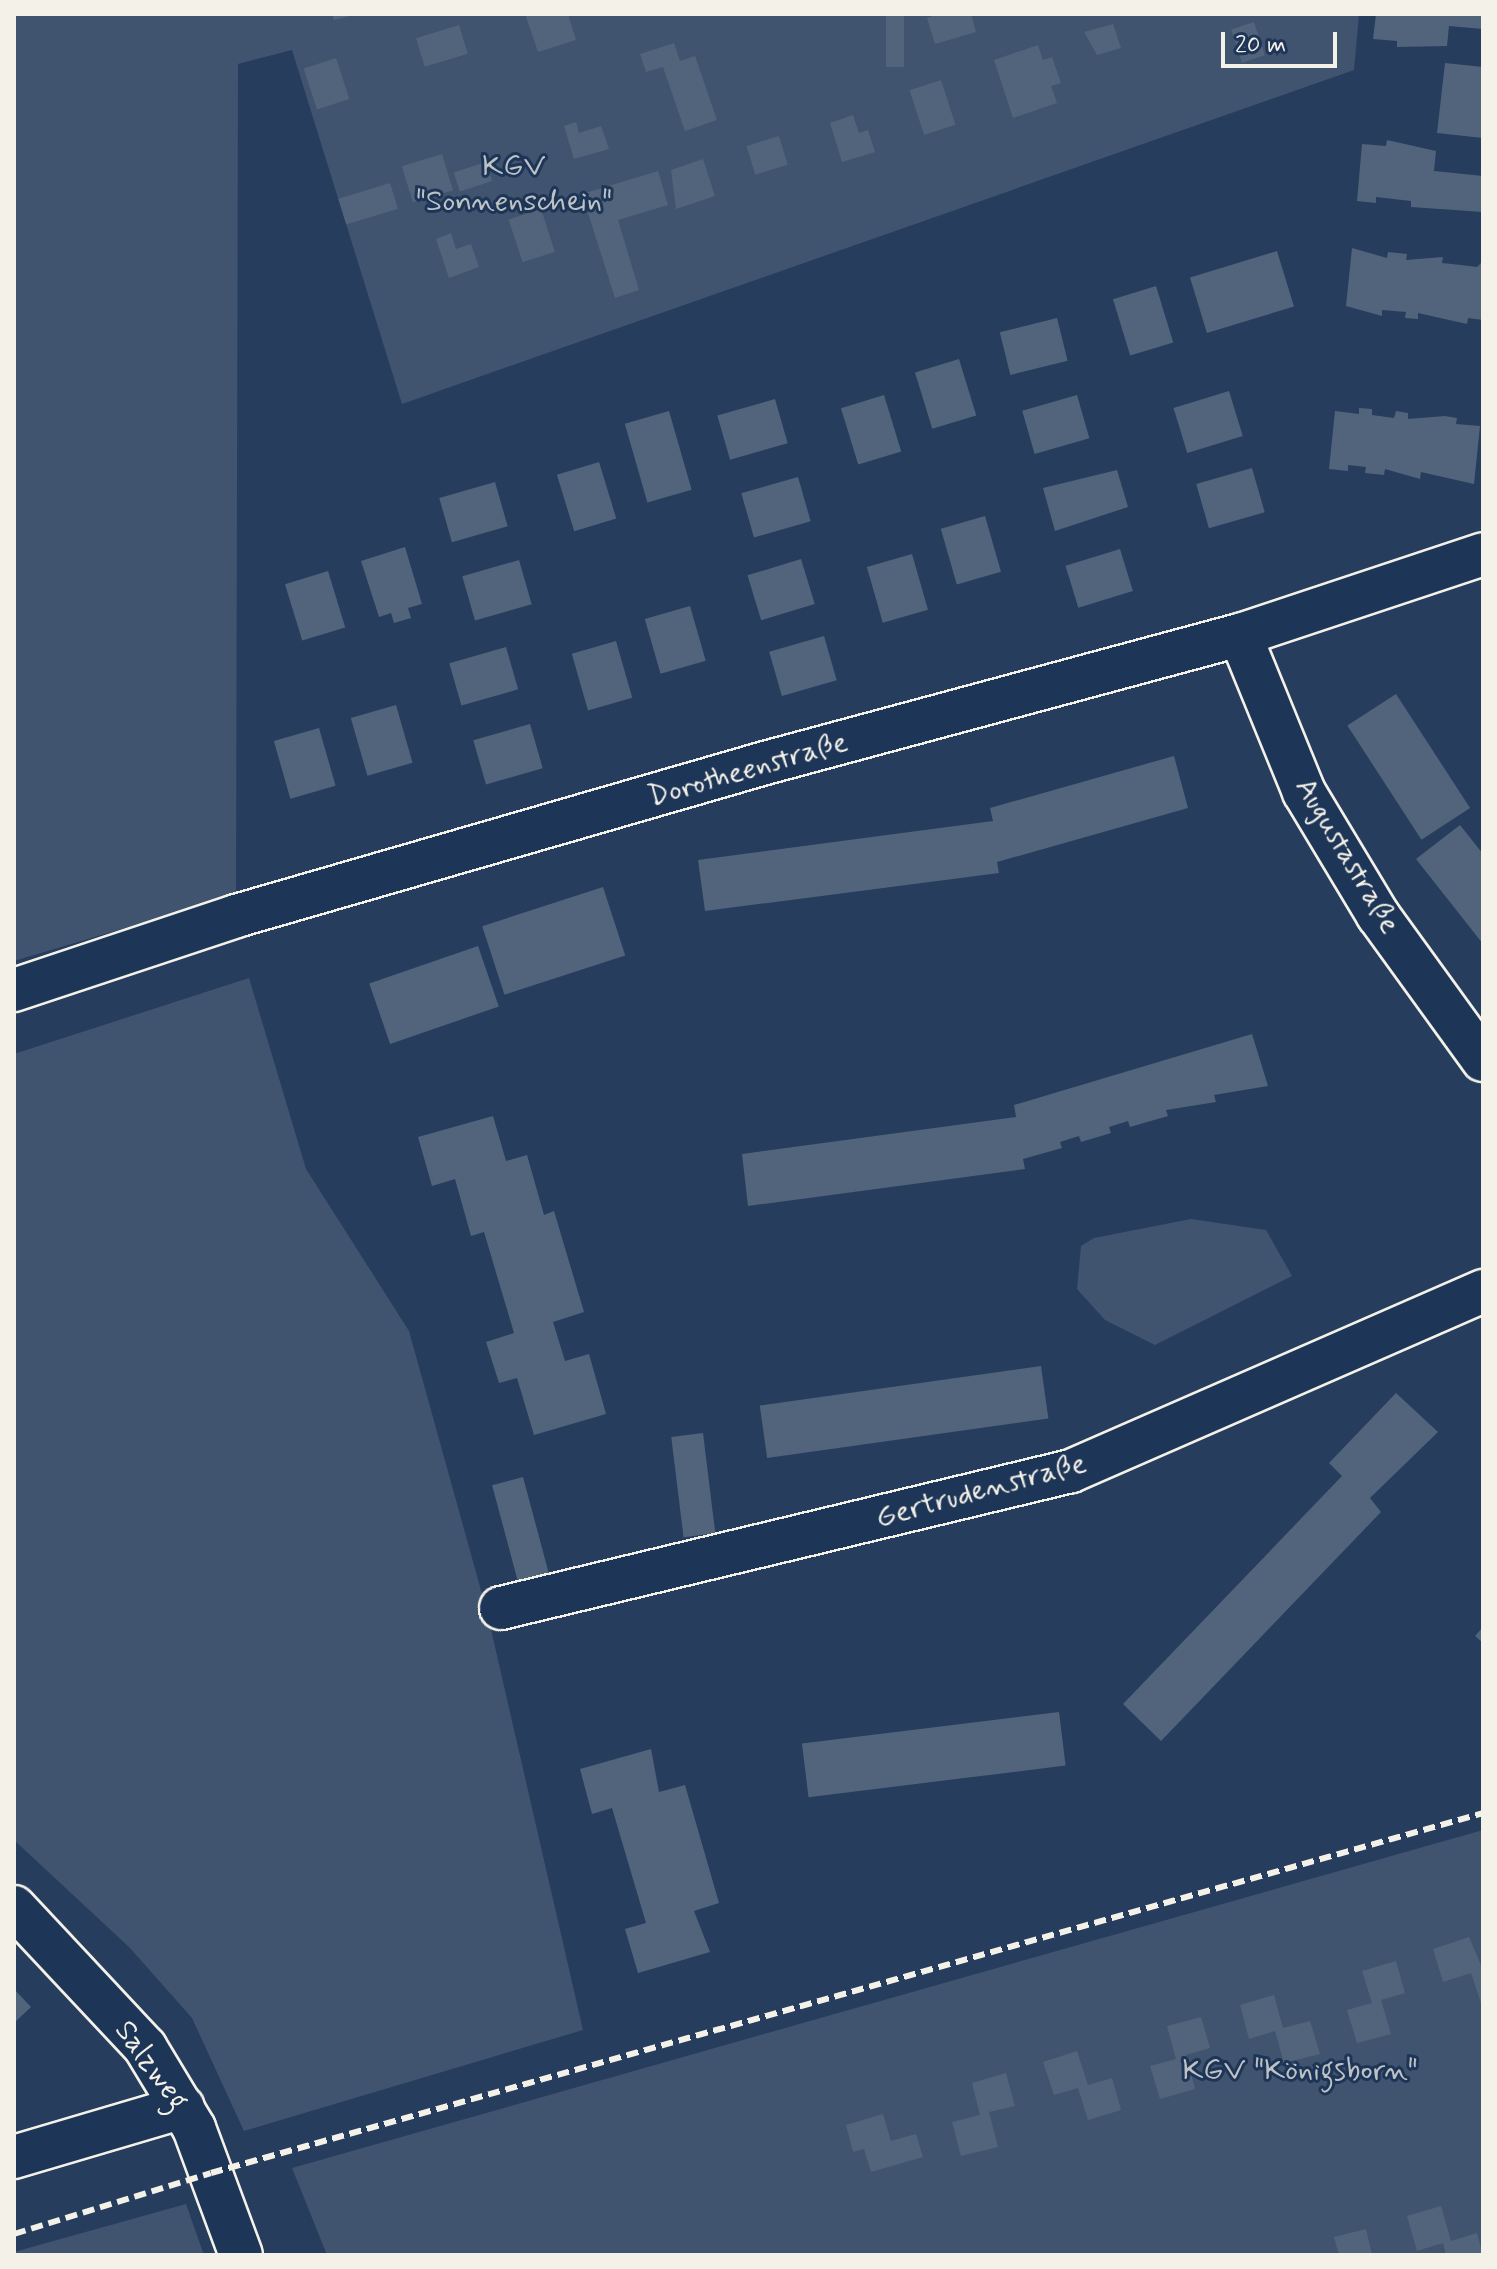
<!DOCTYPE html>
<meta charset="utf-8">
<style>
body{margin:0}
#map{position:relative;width:1497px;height:2269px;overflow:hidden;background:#263d5d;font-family:Mynerve,sans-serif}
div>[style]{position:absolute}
.green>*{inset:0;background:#40546f}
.building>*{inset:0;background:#52647b;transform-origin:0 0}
.roads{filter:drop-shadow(2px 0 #f4f1e8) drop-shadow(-2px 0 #f4f1e8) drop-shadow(0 2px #f4f1e8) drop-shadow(0 -2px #f4f1e8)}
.minor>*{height:42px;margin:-21px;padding:0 21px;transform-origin:21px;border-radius:21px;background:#1d3557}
.rail>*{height:6px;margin-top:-3px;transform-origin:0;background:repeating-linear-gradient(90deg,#f4f1e8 0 12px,transparent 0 18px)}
span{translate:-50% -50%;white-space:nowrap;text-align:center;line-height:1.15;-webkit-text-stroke:6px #1d3557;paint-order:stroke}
.park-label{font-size:30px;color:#bec2c4}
.street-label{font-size:30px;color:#f4f1e8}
.frame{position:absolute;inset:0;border:16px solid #f4f1e8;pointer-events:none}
.scale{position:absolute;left:1221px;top:32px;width:116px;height:36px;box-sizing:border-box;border:4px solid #f4f1e8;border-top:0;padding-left:10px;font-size:24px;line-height:28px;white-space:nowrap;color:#f4f1e8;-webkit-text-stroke:6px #1d3557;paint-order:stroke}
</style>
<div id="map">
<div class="green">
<i style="clip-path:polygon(14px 14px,1359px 14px,1354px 70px,402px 404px,292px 50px,238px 64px,236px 895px,14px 961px)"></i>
<i style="clip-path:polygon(249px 978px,306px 1169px,409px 1331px,487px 1612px,583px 2030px,244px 2131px,192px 2018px,129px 1947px,14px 1840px,14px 1054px)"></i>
<i style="clip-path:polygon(1191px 1219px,1266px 1230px,1292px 1276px,1155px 1345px,1105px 1320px,1077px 1289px,1081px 1246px,1094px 1238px)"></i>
<i style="clip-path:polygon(1483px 1830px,1483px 2255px,327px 2255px,292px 2168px)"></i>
<i style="clip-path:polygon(186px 2204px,204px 2255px,14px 2255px,14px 2252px)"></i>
</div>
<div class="building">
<i style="clip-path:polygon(332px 14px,354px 14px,354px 15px,334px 20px)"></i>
<i style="clip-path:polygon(525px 14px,568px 14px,576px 40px,538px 52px)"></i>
<i style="left:886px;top:14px;width:18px;height:53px"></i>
<i style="clip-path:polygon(939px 14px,971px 14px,976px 32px,935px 44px,927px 18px)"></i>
<i style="clip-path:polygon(1376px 14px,1483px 14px,1483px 29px,1449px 26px,1447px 46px,1397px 47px,1397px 41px,1373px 39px)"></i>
<i style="left:1254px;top:22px;width:35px;height:24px;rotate:72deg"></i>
<i style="clip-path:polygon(1113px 24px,1121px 48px,1097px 55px,1084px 32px)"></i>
<i style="left:459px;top:25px;width:30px;height:45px;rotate:73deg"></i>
<i style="clip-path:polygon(674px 43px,680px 61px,695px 56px,717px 120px,685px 131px,663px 67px,646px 72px,640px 54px)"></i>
<i style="clip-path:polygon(1038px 45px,1043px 60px,1052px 57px,1061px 83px,1051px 86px,1057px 103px,1013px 118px,994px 60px)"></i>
<i style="left:336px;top:58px;width:43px;height:34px;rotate:72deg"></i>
<i style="clip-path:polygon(1445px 63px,1483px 67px,1483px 138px,1437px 133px)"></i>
<i style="left:941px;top:80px;width:47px;height:33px;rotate:72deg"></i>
<i style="clip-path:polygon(853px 115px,859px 133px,868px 130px,875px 152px,842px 162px,830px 123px)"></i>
<i style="clip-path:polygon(576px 122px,579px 133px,601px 126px,609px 149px,574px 159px,564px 126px)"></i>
<i style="left:779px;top:136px;width:30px;height:34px;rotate:73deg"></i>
<i style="clip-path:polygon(1387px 140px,1436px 151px,1434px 171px,1483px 176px,1483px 212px,1411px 207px,1411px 201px,1376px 197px,1376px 203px,1357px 201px,1362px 144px,1386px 146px)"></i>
<i style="left:442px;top:154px;width:38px;height:42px;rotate:73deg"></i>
<i style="clip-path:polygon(703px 159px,715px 196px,676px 209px,671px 170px)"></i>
<i style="left:486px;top:162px;width:20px;height:34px;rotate:72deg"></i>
<i style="clip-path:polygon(658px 171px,668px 205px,618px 220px,639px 290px,615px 298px,582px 194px)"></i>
<i style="left:390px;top:183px;width:27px;height:54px;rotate:73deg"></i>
<i style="left:541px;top:209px;width:45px;height:34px;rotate:72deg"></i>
<i style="clip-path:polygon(451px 233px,456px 249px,471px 244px,479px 267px,449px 278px,436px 239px)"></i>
<i style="clip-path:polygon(1352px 248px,1387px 258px,1388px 252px,1407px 254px,1406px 260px,1443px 257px,1442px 263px,1461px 265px,1477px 267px,1483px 261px,1483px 320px,1468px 318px,1467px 324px,1418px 313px,1418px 319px,1405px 318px,1406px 312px,1382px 310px,1382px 316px,1346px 306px)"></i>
<i style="left:1277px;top:251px;width:58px;height:91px;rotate:73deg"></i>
<i style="left:1156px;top:286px;width:59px;height:45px;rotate:73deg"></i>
<i style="left:1057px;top:318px;width:44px;height:59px;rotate:76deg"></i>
<i style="left:959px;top:359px;width:59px;height:46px;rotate:73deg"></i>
<i style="left:1229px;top:391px;width:47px;height:58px;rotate:73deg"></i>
<i style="left:884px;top:395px;width:59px;height:45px;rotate:73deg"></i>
<i style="left:1077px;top:395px;width:45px;height:57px;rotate:74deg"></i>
<i style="left:775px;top:399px;width:46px;height:60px;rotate:74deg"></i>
<i style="clip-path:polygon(1359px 408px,1372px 409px,1372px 415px,1394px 418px,1396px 411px,1408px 413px,1408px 419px,1445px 416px,1457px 418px,1456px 424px,1480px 426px,1474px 484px,1421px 472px,1420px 479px,1385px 469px,1384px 475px,1365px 473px,1366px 467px,1348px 465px,1348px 471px,1329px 469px,1335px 411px,1359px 414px)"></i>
<i style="left:669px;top:411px;width:82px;height:46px;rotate:74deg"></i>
<i style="left:599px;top:462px;width:59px;height:44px;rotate:73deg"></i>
<i style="left:1252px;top:468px;width:46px;height:58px;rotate:74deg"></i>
<i style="clip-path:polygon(1117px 470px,1128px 507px,1055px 531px,1043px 488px)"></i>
<i style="left:798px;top:477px;width:46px;height:59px;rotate:74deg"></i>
<i style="left:495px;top:482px;width:46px;height:58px;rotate:74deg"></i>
<i style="left:985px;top:516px;width:58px;height:46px;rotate:74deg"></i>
<i style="clip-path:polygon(405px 547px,422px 604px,408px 608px,411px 618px,394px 623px,391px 613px,379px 617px,361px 561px)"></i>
<i style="left:1120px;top:549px;width:44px;height:57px;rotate:73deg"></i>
<i style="left:912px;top:554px;width:58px;height:47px;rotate:74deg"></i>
<i style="left:801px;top:559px;width:47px;height:56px;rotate:73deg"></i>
<i style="left:519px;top:560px;width:46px;height:59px;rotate:74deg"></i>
<i style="left:328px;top:571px;width:59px;height:45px;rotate:73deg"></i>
<i style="left:690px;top:606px;width:57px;height:47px;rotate:74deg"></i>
<i style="left:824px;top:636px;width:46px;height:57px;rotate:74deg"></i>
<i style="left:616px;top:641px;width:59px;height:46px;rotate:74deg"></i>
<i style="left:506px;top:647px;width:44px;height:59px;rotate:74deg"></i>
<i style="left:1396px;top:694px;width:136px;height:58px;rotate:57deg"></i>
<i style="left:396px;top:705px;width:60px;height:47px;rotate:74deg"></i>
<i style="left:530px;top:724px;width:46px;height:59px;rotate:74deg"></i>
<i style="left:319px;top:728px;width:60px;height:47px;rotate:74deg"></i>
<i style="clip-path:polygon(1174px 756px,1188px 808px,997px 862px,999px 873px,705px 911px,698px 860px,993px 821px,990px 808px)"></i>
<i style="clip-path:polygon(1460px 825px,1483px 854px,1483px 944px,1416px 859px)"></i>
<i style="left:603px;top:887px;width:72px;height:127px;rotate:72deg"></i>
<i style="left:478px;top:946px;width:64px;height:115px;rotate:71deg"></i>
<i style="clip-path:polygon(1252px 1034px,1268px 1086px,1214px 1095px,1216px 1102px,1166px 1110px,1168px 1116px,1130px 1127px,1128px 1121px,1109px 1127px,1111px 1133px,1081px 1142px,1079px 1136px,1060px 1142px,1062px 1148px,1023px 1159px,1025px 1169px,748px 1206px,742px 1154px,1016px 1117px,1014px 1105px)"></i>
<i style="clip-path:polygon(493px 1116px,506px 1161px,527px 1155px,544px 1215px,554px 1211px,584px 1312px,553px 1322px,565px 1361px,589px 1354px,606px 1414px,534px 1435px,517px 1378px,499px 1383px,486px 1342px,514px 1333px,484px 1232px,471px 1236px,455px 1179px,432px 1186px,418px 1137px)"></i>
<i style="left:1041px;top:1366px;width:53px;height:284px;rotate:82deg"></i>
<i style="clip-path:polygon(1396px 1393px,1438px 1432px,1370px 1498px,1381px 1512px,1161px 1741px,1123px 1704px,1342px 1476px,1329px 1463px)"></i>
<i style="left:703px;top:1433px;width:101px;height:32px;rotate:83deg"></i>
<i style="left:523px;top:1477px;width:100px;height:32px;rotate:75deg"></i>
<i style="clip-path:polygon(1483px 1627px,1483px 1643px,1475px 1636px)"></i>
<i style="left:1059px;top:1712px;width:54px;height:259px;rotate:83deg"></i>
<i style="clip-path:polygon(651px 1749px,659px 1792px,685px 1785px,719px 1903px,694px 1911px,710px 1952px,638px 1973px,625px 1929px,646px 1923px,612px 1808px,592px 1814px,580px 1769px)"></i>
<i style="clip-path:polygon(1469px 1937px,1483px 1970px,1483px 2009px,1471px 1973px,1443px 1982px,1433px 1949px)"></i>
<i style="clip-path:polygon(1396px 1961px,1405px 1993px,1381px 2000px,1391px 2034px,1357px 2043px,1347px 2010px,1372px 2003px,1362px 1971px)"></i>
<i style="clip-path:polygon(14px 1989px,31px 2007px,14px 2023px)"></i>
<i style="clip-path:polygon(1274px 1995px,1283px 2028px,1310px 2021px,1320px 2054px,1284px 2063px,1275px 2031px,1249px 2039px,1240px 2005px)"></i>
<i style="clip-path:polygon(1201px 2017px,1210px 2048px,1186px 2055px,1195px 2089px,1160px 2099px,1150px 2066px,1176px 2059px,1167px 2026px)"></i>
<i style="clip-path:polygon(1077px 2051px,1088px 2085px,1112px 2078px,1121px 2110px,1088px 2120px,1078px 2088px,1054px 2095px,1043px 2062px)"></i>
<i style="clip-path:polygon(1006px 2073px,1015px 2106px,989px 2112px,998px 2147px,961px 2156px,952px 2122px,980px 2115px,972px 2083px)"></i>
<i style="clip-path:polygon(883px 2114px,891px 2141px,916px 2134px,923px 2157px,871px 2172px,864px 2149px,853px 2152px,846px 2125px)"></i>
<i style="clip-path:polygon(1441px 2206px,1451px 2241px,1477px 2233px,1483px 2255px,1446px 2255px,1443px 2243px,1417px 2251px,1407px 2216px)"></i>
<i style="clip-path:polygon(1366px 2229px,1372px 2255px,1339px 2255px,1334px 2237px)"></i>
</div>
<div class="roads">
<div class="minor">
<i style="left:1240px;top:635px;width:170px;rotate:67.8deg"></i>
<i style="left:1304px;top:792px;width:144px;rotate:59deg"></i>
<i style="left:1378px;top:915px;width:179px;rotate:54.1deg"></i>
<i style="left:14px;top:990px;width:234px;rotate:-18.4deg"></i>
<i style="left:236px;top:916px;width:551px;rotate:-16.13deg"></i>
<i style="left:765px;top:763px;width:492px;rotate:-15.1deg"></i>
<i style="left:1240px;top:635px;width:256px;rotate:-18.4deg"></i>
<i style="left:501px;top:1608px;width:586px;rotate:-13.51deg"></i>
<i style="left:1071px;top:1471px;width:450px;rotate:-23.6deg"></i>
<i style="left:14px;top:1907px;width:192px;rotate:46.9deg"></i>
<i style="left:145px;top:2047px;width:95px;rotate:58.8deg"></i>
<i style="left:194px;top:2128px;width:135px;rotate:69.7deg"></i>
<i style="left:14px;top:2157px;width:176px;rotate:-16.5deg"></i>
</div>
</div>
<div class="rail">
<i style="left:14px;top:2234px;width:206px;rotate:-17.2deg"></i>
<i style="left:211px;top:2173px;width:1322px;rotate:-15.8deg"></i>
</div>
<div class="park-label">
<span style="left:514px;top:184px">KGV<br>"Sonnenschein"</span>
<span style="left:1300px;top:2071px">KGV "Königsborn"</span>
</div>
<div class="street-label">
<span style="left:748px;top:770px;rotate:-16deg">Dorotheenstraße</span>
<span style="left:1347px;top:856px;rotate:59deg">Augustastraße</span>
<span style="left:981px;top:1491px;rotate:-15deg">Gertrudenstraße</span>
<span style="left:151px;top:2066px;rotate:54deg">Salzweg</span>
</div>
<div class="frame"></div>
<div class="scale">20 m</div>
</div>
